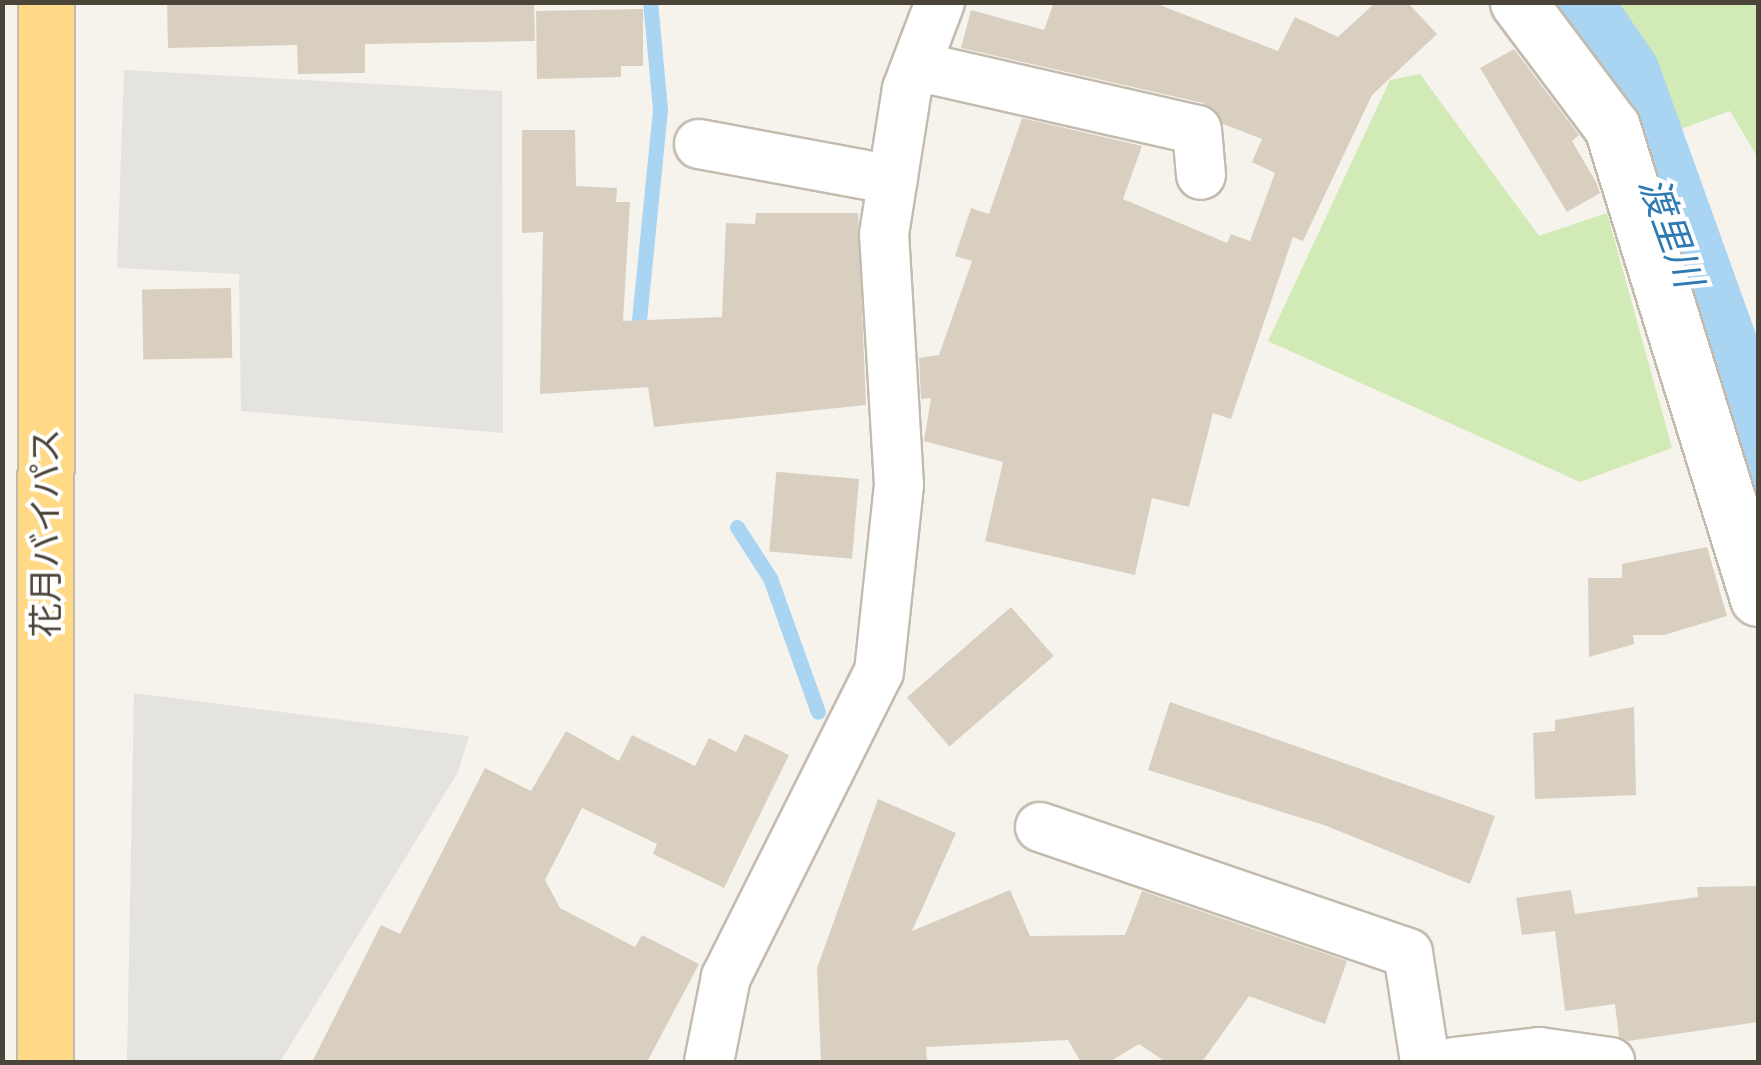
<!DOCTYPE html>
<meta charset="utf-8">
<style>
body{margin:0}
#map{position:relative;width:1761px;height:1065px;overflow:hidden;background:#f6f3ec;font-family:Jost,"Noto Sans JP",sans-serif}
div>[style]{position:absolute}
.green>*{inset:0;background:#d2eab5}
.parking>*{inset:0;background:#e5e3e0}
.stream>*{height:15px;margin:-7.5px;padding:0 7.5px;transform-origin:7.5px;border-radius:7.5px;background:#a9d4f2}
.river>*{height:90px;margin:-45px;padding:0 45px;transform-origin:45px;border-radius:45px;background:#a9d4f2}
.building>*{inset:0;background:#d8cfc1;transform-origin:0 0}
.roads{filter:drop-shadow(2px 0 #c2bbae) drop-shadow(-2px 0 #c2bbae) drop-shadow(0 2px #c2bbae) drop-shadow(0 -2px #c2bbae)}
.minor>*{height:48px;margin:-24px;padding:0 24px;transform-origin:24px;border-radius:24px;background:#fff}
.tertiary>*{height:55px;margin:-27.5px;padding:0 27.5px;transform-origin:27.5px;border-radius:27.5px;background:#fff}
.trunk>*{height:55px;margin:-27.5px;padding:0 27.5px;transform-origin:27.5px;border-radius:27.5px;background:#ffd985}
span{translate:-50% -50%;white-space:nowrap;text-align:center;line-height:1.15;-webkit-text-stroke:8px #fff;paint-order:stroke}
.street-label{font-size:35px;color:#4b4439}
.water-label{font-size:38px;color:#2e7ab2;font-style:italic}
.frame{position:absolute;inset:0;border:5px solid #4b4439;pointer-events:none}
</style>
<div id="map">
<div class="green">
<i style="clip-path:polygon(1598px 3px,1758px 3px,1758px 158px,1730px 111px,1678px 130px)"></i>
<i style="clip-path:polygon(1420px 74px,1539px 236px,1607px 213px,1672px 448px,1580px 482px,1268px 341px,1390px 80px)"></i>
</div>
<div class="parking">
<i style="clip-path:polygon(124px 70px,502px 91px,503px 433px,241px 411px,239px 274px,117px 268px)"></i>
<i style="clip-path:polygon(134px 693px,469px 736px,458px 772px,280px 1062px,127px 1062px)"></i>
</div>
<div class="stream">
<i style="left:637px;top:340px;width:232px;rotate:-84.3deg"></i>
<i style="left:660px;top:109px;width:107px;rotate:-95.3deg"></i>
<i style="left:737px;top:527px;width:61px;rotate:57.1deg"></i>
<i style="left:770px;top:578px;width:142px;rotate:70.3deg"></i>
</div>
<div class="river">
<i style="left:1564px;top:2px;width:92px;rotate:55.6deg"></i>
<i style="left:1616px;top:78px;width:420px;rotate:70.2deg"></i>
</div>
<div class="building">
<i style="clip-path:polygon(167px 2px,534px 2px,535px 41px,365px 44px,365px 73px,298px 74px,297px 45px,168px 48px)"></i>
<i style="clip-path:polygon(1054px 2px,1152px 2px,1278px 51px,1295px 17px,1338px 37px,1376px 2px,1407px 2px,1437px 34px,1372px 95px,1303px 241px,1293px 237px,1231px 419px,1213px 413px,1189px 507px,1152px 498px,1135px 575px,985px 541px,1003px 462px,924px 441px,931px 398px,921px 399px,919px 358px,939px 355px,972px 261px,955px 256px,971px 208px,989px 214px,1022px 118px,1142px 146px,1123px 199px,1227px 243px,1231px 234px,1250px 241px,1275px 173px,1252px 162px,1262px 139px,1223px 124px,1203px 103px,961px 48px,971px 10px,1044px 30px)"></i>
<i style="clip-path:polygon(643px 9px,643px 66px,621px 66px,621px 77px,537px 79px,536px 11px)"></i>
<i style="clip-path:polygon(1514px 49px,1579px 135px,1572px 141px,1596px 182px,1600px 193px,1567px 212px,1480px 68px)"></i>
<i style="clip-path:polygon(522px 130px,575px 130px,576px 186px,617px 188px,616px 202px,630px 202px,623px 321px,722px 317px,726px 223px,755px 224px,756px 213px,858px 213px,866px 405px,654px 427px,648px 387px,540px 394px,543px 232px,522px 233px)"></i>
<i style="left:231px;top:288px;width:70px;height:89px;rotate:89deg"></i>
<i style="left:859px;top:479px;width:80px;height:83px;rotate:95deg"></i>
<i style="clip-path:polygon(1707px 547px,1727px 616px,1664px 635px,1633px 635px,1634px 644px,1589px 657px,1588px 578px,1622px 578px,1622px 564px)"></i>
<i style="left:1011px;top:607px;width:65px;height:138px;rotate:49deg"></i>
<i style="clip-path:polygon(1170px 702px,1495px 816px,1470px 884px,1324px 825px,1148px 770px)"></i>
<i style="clip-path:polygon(1634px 707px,1636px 795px,1535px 799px,1533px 733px,1555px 731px,1555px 720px)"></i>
<i style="clip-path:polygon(566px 731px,619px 761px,632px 735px,695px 766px,709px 738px,736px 752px,745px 734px,789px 755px,724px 888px,653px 854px,657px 844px,582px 808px,545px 880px,560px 908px,635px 947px,642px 935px,699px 964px,647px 1062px,312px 1062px,381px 925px,400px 934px,485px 768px,531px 791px)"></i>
<i style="clip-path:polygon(878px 799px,956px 833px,912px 931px,1010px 890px,1030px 936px,1125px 935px,1142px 891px,1347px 961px,1325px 1024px,1249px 996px,1202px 1062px,1166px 1062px,1139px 1044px,1109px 1062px,1081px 1062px,1068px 1040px,926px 1047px,927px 1062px,821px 1062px,817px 968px)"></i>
<i style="clip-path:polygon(1756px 886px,1758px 1022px,1628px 1041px,1619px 1037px,1615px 1004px,1565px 1011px,1555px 931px,1522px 935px,1516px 898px,1571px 890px,1575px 914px,1698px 897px,1697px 887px)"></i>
</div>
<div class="roads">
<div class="minor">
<i style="left:916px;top:66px;width:288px;rotate:12.8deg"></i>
<i style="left:1197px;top:130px;width:45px;rotate:84.9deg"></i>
<i style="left:699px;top:144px;width:197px;rotate:10.5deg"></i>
<i style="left:1040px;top:827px;width:389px;rotate:18.9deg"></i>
<i style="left:1408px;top:953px;width:110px;rotate:81.1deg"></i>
<i style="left:709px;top:1062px;width:87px;rotate:-78.7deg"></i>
<i style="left:726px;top:977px;width:341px;rotate:-63.4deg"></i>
<i style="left:879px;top:672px;width:188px;rotate:-83.9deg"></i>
<i style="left:899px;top:485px;width:251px;rotate:-93.4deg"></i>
<i style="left:884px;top:234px;width:147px;rotate:-81deg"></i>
<i style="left:907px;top:89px;width:93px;rotate:-69.2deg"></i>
<i style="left:1454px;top:1062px;width:86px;rotate:-6.7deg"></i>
<i style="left:1539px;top:1052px;width:72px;rotate:8deg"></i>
</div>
<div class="tertiary">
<i style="left:1518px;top:2px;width:156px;rotate:53.1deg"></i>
<i style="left:1612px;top:127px;width:493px;rotate:72.8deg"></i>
</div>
<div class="trunk">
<i style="left:45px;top:1062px;width:1060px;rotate:-89.95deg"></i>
</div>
</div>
<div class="street-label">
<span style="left:46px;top:533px;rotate:-90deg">花月バイパス</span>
</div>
<div class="water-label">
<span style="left:1671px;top:232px;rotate:70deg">渡里川</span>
</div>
<div class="frame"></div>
</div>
